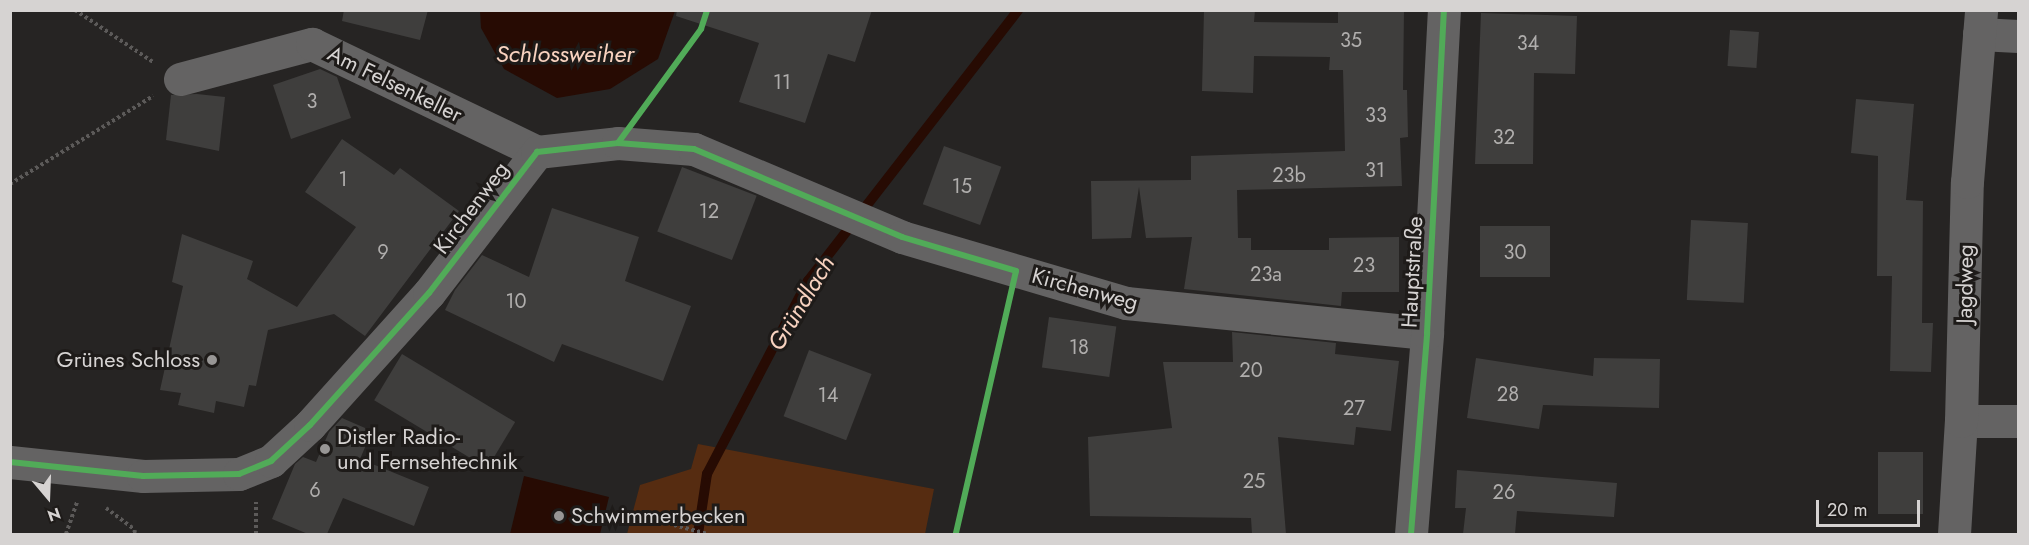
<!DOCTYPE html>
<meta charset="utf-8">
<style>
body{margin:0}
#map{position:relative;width:2029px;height:545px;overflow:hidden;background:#262423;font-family:Jost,sans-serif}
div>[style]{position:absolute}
.green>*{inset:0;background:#562c11}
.water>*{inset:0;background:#270b03}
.stream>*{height:10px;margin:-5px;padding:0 5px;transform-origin:5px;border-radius:5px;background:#270b03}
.building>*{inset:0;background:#3f3e3d;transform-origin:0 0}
.path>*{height:4px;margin-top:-2px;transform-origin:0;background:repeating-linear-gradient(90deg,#5c5a59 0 3px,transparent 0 6px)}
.minor>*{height:33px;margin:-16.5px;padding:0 16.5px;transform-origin:16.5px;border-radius:16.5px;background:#646363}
.cycleway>*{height:6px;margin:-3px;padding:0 3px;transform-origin:3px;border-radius:3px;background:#51ab58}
.dots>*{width:16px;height:16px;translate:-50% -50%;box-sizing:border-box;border:3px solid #1e1b19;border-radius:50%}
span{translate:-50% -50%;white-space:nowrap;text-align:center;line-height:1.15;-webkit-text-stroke:6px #1e1b19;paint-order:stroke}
.number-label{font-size:20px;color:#b0aead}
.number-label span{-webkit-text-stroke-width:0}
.street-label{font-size:22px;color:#d6d3d2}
.poi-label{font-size:22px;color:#d6d3d2}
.right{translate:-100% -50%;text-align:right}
.left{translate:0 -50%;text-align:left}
.water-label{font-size:24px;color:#f9d3c0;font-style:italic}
.frame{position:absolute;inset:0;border:12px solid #d6d3d2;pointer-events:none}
.north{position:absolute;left:18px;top:467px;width:60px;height:60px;-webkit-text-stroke:4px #1e1b19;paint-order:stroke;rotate:161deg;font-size:16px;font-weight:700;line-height:24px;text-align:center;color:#d6d3d2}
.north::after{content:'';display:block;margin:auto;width:21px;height:27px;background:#d6d3d2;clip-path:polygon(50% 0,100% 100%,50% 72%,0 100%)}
.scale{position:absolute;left:1816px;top:500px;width:104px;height:27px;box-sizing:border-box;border:3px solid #d6d3d2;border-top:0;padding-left:8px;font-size:18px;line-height:21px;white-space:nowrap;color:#d6d3d2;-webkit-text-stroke:4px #1e1b19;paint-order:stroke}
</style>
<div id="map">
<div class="green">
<i style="clip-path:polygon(698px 444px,934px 489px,925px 534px,627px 534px,640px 485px,691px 469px)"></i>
</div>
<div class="water">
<i style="clip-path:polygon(480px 11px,480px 10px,675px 11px,658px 59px,610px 89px,557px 98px,504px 69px,481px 28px)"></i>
<i style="clip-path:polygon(524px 476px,609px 497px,600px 534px,510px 534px)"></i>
</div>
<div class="stream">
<i style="left:698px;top:534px;width:61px;rotate:-81.5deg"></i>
<i style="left:707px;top:474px;width:218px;rotate:-62.4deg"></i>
<i style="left:808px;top:281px;width:343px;rotate:-52.2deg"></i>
</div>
<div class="building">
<i style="clip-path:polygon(344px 10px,428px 10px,420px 40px,342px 21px)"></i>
<i style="clip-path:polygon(677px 10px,872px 10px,855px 62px,828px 54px,805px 123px,739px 102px,759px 43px,676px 16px)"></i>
<i style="clip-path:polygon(1204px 10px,1255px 10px,1254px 22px,1338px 23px,1338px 10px,1404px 10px,1403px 90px,1407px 90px,1408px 137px,1400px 138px,1402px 186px,1237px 190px,1238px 238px,1251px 238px,1251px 250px,1329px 250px,1329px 238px,1399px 237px,1399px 292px,1342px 292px,1341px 306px,1184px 289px,1192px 237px,1146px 238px,1139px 187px,1131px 238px,1092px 239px,1091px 181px,1191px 180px,1191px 156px,1345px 151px,1343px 70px,1329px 70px,1330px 57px,1254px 56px,1253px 93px,1202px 91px)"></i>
<i style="clip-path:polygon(1481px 13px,1577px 16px,1575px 74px,1534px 73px,1533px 164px,1475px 164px)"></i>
<i style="left:1730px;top:30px;width:29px;height:36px;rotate:4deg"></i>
<i style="clip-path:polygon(320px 69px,337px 77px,351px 118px,291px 139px,273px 85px)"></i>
<i style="clip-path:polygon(197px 94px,225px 97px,219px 151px,166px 140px,171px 95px)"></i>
<i style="clip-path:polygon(1856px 99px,1914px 104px,1906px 200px,1923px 201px,1922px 323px,1933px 323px,1931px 372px,1890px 371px,1892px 276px,1877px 276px,1878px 156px,1851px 153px)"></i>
<i style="clip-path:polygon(342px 139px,394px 175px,400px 168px,459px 211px,365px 336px,334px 314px,268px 330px,256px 386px,249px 385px,244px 407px,216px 401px,214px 413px,178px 405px,181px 393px,160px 390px,183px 286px,172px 282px,182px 234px,253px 261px,247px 279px,297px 307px,356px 227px,305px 192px)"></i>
<i style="left:944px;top:146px;width:61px;height:62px;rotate:20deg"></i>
<i style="left:682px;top:167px;width:80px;height:69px;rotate:21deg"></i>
<i style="clip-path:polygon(552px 208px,639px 237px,625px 281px,691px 306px,663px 381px,562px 344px,554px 362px,445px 310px,455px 290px,482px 255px,529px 277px)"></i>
<i style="left:1691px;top:220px;width:57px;height:80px;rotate:3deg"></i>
<i style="left:1550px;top:226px;width:51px;height:70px;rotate:90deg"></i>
<i style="left:1049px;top:317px;width:68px;height:51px;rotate:8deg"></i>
<i style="clip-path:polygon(1232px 332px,1336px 343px,1335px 354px,1399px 361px,1391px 431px,1356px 427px,1354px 445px,1278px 437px,1286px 534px,1252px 534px,1251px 518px,1090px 516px,1088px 437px,1172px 428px,1163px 362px,1233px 362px)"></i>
<i style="left:809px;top:350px;width:67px;height:71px;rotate:21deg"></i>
<i style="left:402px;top:354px;width:132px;height:54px;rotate:31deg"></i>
<i style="clip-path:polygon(1476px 358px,1593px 376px,1594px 358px,1660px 359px,1659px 408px,1543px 405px,1539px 429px,1467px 418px)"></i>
<i style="clip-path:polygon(342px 418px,372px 431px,360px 459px,429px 487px,414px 526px,343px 498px,327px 534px,308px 534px,272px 519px,295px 464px,303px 457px,316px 462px,329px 432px)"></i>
<i style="left:1878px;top:452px;width:45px;height:62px"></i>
<i style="clip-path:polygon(1457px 470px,1617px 483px,1614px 517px,1517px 511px,1515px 534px,1463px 534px,1466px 508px,1455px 508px)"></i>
</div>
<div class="path">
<i style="left:75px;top:10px;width:94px;rotate:33.7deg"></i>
<i style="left:10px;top:184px;width:168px;rotate:-31.6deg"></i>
<i style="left:106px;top:508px;width:36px;rotate:37deg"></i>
<i style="left:135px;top:530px;width:4px;rotate:104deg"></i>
<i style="left:674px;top:525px;width:34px;rotate:15deg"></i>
<i style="left:66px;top:534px;width:34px;rotate:-71deg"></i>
<i style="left:256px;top:534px;width:32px;rotate:-90deg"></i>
</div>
<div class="minor">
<i style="left:1979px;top:34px;width:39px;rotate:3deg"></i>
<i style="left:180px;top:79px;width:137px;rotate:-14.9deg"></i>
<i style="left:312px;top:44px;width:250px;rotate:25.6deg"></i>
<i style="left:1961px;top:421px;width:57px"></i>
<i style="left:10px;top:462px;width:134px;rotate:6deg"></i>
<i style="left:143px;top:476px;width:96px;rotate:-1.2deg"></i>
<i style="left:239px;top:474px;width:35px;rotate:-22deg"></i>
<i style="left:271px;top:461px;width:53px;rotate:-42.7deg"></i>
<i style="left:310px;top:425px;width:178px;rotate:-48deg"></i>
<i style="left:429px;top:293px;width:178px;rotate:-52.5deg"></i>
<i style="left:537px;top:152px;width:81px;rotate:-6.3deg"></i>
<i style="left:618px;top:143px;width:76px;rotate:4.5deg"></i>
<i style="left:694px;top:149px;width:226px;rotate:22.9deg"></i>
<i style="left:902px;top:237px;width:234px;rotate:16.4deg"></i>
<i style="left:1126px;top:303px;width:302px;rotate:5.7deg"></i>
<i style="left:1411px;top:534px;width:202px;rotate:-85.4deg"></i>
<i style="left:1427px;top:333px;width:323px;rotate:-87deg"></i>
<i style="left:1954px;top:534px;width:113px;rotate:-86.5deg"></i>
<i style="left:1961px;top:421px;width:239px;rotate:-88.6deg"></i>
<i style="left:1967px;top:182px;width:173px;rotate:-85.3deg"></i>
</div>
<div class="cycleway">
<i style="left:618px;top:143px;width:141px;rotate:-53.9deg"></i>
<i style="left:701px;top:29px;width:20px;rotate:-72deg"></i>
<i style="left:10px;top:462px;width:134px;rotate:6deg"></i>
<i style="left:143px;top:476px;width:96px;rotate:-1.2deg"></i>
<i style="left:239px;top:474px;width:35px;rotate:-22deg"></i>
<i style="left:271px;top:461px;width:53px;rotate:-42.7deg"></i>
<i style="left:310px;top:425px;width:178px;rotate:-48deg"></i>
<i style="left:429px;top:293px;width:178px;rotate:-52.5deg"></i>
<i style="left:537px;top:152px;width:81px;rotate:-6.3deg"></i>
<i style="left:618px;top:143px;width:76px;rotate:4.5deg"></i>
<i style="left:694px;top:149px;width:226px;rotate:22.9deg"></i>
<i style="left:902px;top:237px;width:119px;rotate:16.6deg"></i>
<i style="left:1016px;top:271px;width:270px;rotate:102.9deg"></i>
<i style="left:1411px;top:534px;width:202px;rotate:-85.4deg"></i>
<i style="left:1427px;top:333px;width:323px;rotate:-87deg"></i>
</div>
<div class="dots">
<i style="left:212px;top:360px;background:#989695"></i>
<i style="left:325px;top:449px;background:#989695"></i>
<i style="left:559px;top:516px;background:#989695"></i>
</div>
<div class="number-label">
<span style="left:1351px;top:40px">35</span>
<span style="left:1528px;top:43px">34</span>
<span style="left:782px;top:82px">11</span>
<span style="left:312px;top:101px">3</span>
<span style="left:1376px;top:115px">33</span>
<span style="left:1504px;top:137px">32</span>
<span style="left:1375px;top:170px">31</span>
<span style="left:1289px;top:175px">23b</span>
<span style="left:343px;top:179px">1</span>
<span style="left:962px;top:186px">15</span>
<span style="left:709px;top:211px">12</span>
<span style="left:383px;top:252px">9</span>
<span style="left:1515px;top:252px">30</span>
<span style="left:1364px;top:265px">23</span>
<span style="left:1266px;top:274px">23a</span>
<span style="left:516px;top:301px">10</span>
<span style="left:1079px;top:347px">18</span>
<span style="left:1251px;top:370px">20</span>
<span style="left:1508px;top:394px">28</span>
<span style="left:828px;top:395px">14</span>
<span style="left:1354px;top:408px">27</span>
<span style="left:1254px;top:481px">25</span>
<span style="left:315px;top:490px">6</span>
<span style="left:1504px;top:492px">26</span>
</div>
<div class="street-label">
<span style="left:395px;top:84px;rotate:26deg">Am Felsenkeller</span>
<span style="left:471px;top:208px;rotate:-53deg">Kirchenweg</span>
<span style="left:1412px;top:272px;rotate:-87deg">Hauptstraße</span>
<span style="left:1965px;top:284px;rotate:-89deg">Jagdweg</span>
<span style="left:1085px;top:289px;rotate:15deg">Kirchenweg</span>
</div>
<div class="poi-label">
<span class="right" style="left:200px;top:360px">Grünes Schloss</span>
<span class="left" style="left:337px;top:449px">Distler Radio-<br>und Fernsehtechnik</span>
<span class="left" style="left:571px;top:516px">Schwimmerbecken</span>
</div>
<div class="water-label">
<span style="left:565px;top:54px">Schlossweiher</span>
<span style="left:801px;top:303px;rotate:-59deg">Gründlach</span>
</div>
<div class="frame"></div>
<div class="north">N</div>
<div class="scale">20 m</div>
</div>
